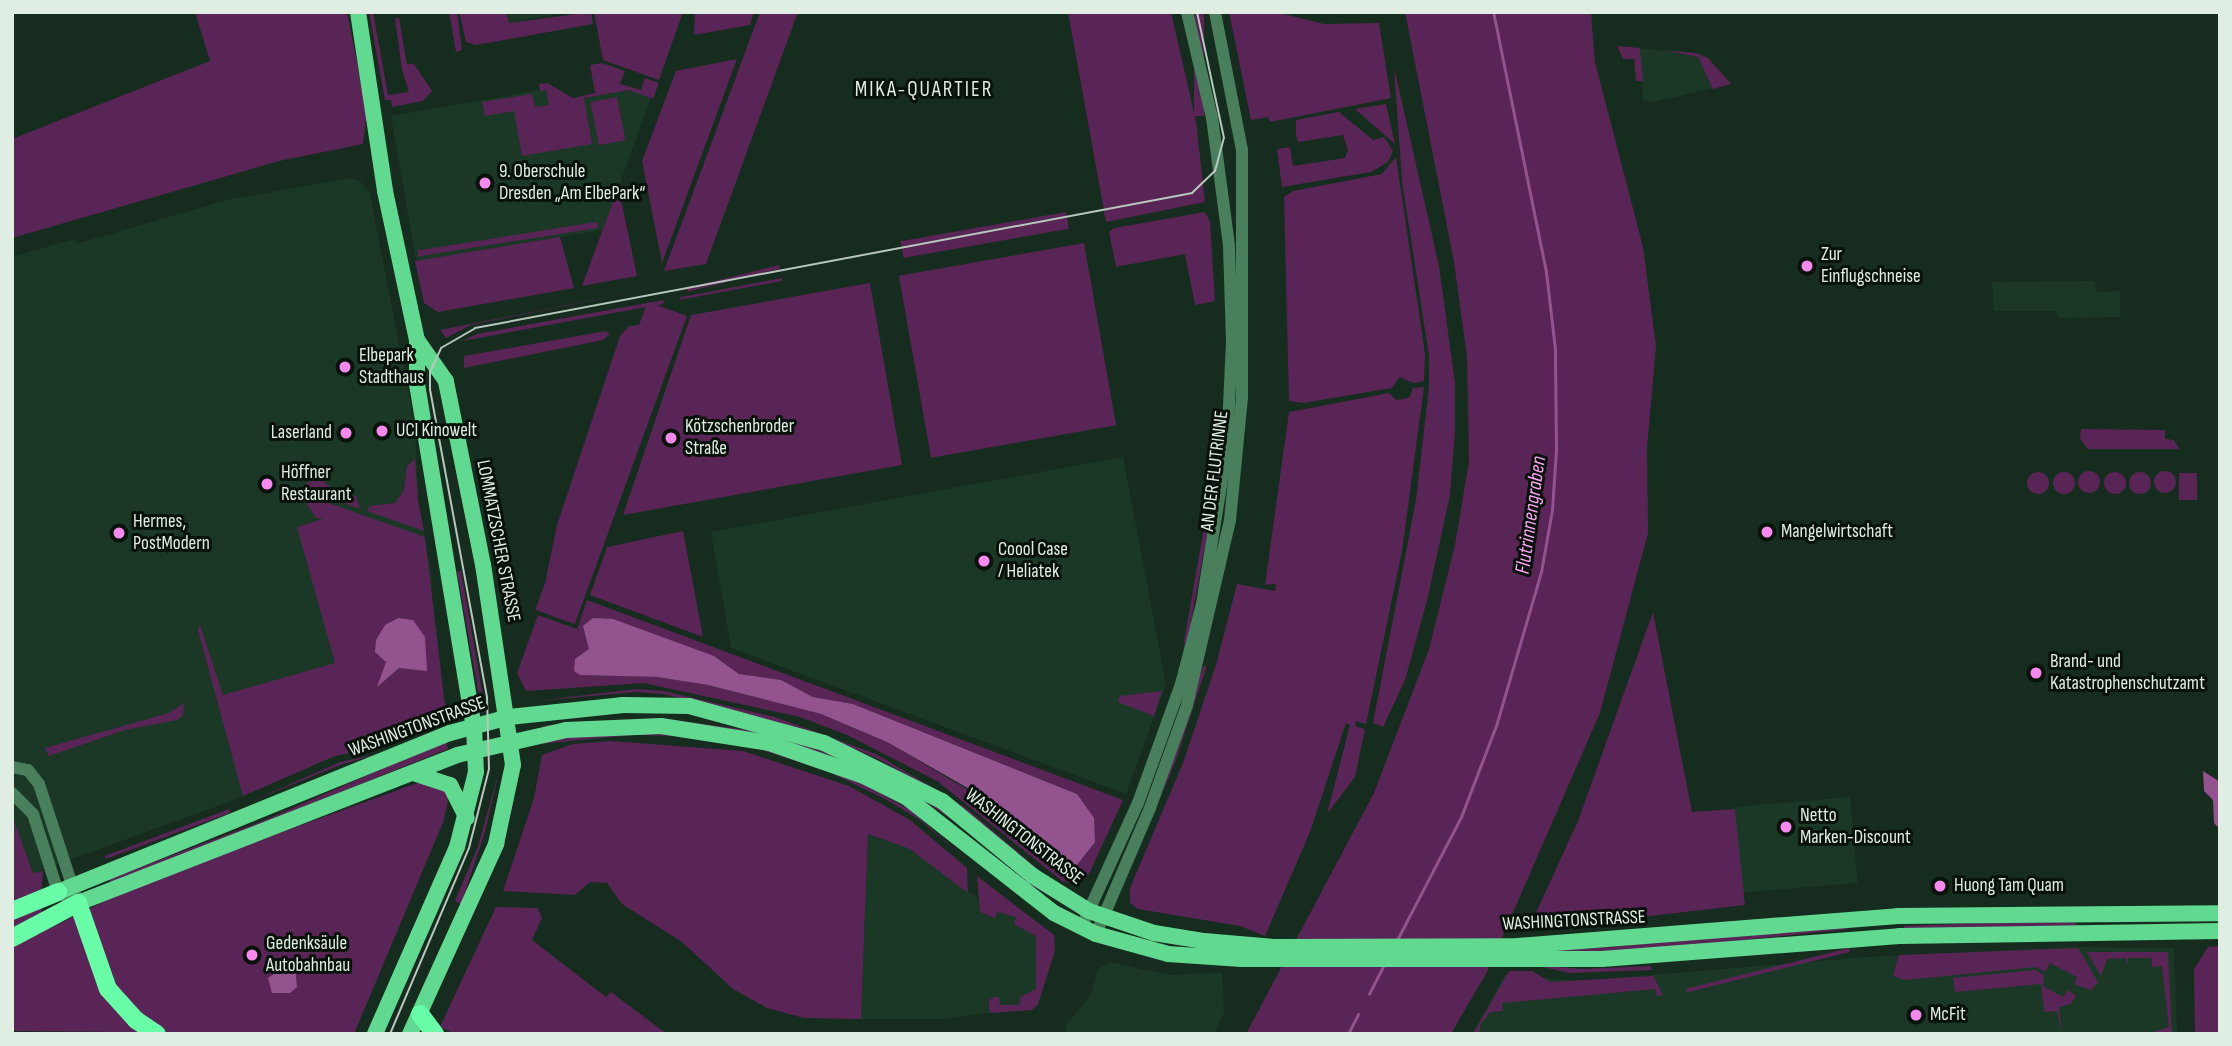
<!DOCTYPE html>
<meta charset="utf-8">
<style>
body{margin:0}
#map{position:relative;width:2232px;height:1046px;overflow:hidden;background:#162c1e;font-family:"Sofia Sans Condensed",sans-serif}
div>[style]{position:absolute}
.built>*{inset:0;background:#1b3826;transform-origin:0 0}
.green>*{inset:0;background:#592456;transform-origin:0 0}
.round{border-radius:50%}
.water>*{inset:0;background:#93538e}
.stream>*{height:2.5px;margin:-1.25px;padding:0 1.25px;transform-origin:1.25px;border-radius:1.25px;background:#93538e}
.minor>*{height:12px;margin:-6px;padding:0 6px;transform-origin:6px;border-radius:6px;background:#497f5d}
.major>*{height:16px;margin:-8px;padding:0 8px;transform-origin:8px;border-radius:8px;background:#61d991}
.highway>*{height:18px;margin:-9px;padding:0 9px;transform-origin:9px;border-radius:9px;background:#68fda6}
.tram>*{height:2px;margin:-1px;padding:0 1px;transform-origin:1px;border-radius:1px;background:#b8c7bc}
.dots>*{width:19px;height:19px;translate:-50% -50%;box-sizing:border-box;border:4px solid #08120b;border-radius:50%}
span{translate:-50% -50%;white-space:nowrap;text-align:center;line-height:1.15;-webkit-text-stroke:6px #08120b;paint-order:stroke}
.poi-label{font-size:19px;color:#e0ede3}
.left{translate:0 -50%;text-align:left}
.right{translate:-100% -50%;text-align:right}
.street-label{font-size:19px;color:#e0ede3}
.neighbourhood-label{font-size:21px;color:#e0ede3;letter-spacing:2px}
.water-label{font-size:21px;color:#fba3f4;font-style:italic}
.frame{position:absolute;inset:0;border:14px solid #e0ede3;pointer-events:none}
</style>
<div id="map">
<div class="built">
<i style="clip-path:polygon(506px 12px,569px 12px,508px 23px)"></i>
<i style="clip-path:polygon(1640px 48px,1701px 55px,1731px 84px,1654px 102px,1643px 100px)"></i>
<i style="clip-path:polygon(546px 89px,549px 104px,629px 90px,651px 97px,603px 230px,416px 261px,391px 116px)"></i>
<i style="clip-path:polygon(349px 178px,360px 181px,370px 194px,415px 427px,418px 500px,432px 580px,431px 600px,446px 714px,442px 721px,376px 748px,335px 756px,231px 801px,33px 873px,12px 815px,12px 257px,74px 239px,76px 244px,227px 200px)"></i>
<i style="clip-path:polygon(2095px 281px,2096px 292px,2120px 291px,2120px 317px,2058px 318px,2056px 311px,1994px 311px,1992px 282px)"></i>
<i style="clip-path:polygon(1123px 457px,1166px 684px,1126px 794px,731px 648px,711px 532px)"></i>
<i style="left:1850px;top:797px;width:86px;height:116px;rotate:85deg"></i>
<i style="clip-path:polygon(868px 834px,910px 849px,978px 898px,985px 915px,997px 911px,1016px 917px,1015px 924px,1036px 936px,1036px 989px,1020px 1005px,1000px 1005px,989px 1009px,991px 1013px,942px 1019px,861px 1019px)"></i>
<i style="clip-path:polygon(2078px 947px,2174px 948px,2177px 1034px,1472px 1034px,1505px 974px,1579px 981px,1867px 957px)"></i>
<i style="clip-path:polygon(1110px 962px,1169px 975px,1222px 973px,1224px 1012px,1215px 1034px,1066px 1034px,1065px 1027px,1091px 994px,1098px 969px)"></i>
</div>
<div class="green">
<i style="clip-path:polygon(195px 12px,347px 12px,367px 112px,363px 144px,279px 161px,12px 238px,12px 139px,210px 61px)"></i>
<i style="clip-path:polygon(369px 12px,373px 12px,388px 95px,409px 92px,402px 70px,395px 18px,399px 18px,407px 64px,414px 64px,432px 91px,423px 101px,392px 107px,391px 100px,385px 100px)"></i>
<i style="clip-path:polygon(449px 12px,457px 12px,462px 50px,456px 52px)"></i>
<i style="clip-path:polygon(459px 12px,506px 12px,509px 23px,591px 12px,593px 24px,476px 45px,466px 42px)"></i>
<i style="clip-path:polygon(594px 12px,683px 12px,659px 80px,603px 60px)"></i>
<i style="clip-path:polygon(695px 12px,754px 12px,750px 25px,694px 35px)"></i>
<i style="clip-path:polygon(760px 12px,798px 12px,706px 264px,664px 271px)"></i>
<i style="clip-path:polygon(1068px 12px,1171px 12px,1196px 121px,1205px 202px,1106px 222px)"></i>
<i style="left:1194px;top:12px;width:10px;height:104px"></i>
<i style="clip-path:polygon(1229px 12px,1276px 12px,1324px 24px,1379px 23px,1391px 98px,1270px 122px,1268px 117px,1251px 120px)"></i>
<i style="clip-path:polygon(1405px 12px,1591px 12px,1595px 62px,1643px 247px,1656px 346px,1647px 449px,1648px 533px,1600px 713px,1487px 972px,1451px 1034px,1246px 1034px,1374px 793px,1429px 649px,1455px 545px,1469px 461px,1467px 357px,1454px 262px)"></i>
<i style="clip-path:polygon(1617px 46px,1640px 48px,1643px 81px,1636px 81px,1634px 59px,1623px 59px)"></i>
<i style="clip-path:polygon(1664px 50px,1696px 53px,1708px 58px,1731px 84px,1713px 89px,1698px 57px)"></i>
<i style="clip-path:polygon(737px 59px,662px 263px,642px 161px,676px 71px)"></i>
<i style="clip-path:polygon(602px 63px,625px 71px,620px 84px,641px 90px,645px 78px,659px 83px,653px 99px,629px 90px,584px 98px,592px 144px,522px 156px,514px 111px,485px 116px,482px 102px,532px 94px,535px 107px,549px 105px,546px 90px,540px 91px,539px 84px,547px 83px,573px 98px,595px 93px,590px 65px)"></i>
<i style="clip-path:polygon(1394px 67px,1439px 266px,1455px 383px,1455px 432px,1450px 495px,1427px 601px,1405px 680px,1383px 727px,1373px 723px,1416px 500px,1429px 387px,1429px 356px,1402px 181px)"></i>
<i style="left:617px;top:97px;width:44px;height:27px;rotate:79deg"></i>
<i style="clip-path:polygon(1386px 104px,1395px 144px,1355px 109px)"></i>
<i style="clip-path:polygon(1339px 112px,1373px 140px,1384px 137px,1393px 151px,1388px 162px,1371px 172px,1282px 187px,1277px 149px,1290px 147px,1293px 166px,1345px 158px,1348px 150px,1343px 135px,1298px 142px,1296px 134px,1296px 120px)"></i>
<i style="clip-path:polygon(1396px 157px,1425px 354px,1424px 381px,1413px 383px,1399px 377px,1392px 388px,1304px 403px,1289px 401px,1284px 197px,1293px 191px,1382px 174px)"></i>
<i style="clip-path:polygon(619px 190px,637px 276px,582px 286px,617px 191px)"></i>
<i style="left:1066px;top:212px;width:17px;height:168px;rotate:80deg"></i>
<i style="clip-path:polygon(1205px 212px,1210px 221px,1215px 301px,1195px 305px,1185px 254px,1116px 267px,1109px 232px,1114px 228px)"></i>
<i style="left:597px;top:222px;width:6px;height:182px;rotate:81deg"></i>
<i style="clip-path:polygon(560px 237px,574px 288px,438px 312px,424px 303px,415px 261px)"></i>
<i style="left:1084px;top:243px;width:185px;height:188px;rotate:80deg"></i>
<i style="left:779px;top:265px;width:4px;height:95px;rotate:76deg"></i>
<i style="clip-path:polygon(782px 278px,782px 281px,679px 300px,681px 297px)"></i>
<i style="clip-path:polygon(870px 283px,902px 465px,623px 515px,691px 315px)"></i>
<i style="clip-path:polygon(669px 285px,471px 325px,446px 338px,440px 330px)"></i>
<i style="clip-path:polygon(664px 300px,663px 304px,462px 341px,477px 334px)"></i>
<i style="left:687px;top:316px;width:328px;height:42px;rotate:110deg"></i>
<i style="clip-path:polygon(640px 325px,547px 578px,546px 578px,557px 525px,620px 336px,629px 326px)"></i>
<i style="clip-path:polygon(606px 331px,610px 334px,603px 340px,464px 368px,464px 356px)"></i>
<i style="clip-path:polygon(1424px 387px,1402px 551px,1366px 724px,1356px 721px,1355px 726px,1365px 729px,1355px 777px,1327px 814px,1350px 725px,1346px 723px,1310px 832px,1265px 936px,1240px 926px,1138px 909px,1130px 903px,1130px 888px,1183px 763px,1216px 665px,1237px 584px,1275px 591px,1276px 584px,1265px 585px,1289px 412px,1389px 393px,1396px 400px,1403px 399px,1410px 397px,1413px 388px)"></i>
<i style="clip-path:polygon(2081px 429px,2165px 430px,2165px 439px,2174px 440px,2179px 449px,2088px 449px,2080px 439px)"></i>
<i style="clip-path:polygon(1217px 454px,1222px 454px,1186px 648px,1184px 641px)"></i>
<i style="clip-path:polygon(415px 459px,418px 500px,424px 531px,367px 511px,370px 506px,395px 503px,404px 490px,407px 466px)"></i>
<i class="round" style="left:2154px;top:471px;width:22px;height:22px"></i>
<i class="round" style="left:2078px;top:471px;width:22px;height:22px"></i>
<i class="round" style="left:2104px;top:472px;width:22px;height:22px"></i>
<i class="round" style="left:2053px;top:472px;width:22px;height:22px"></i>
<i class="round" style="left:2129px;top:472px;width:22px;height:22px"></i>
<i class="round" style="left:2027px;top:472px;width:22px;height:22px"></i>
<i style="left:2179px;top:473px;width:18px;height:27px"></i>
<i style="clip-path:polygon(310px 481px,323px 481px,340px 495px,356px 496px,360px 509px,301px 488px)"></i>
<i style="clip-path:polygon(300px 493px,425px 537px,446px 714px,442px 721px,376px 748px,335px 756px,243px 796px,198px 630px,200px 625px,223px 695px,335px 663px,297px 527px,323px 519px,316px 518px)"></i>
<i style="clip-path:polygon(683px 531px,703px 637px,590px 595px,607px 547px)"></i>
<i style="left:461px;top:571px;width:123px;height:4px;rotate:80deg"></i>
<i style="clip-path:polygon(evenodd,587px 600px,1123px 800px,1089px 874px,1078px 885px,1062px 881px,937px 781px,847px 735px,800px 717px,644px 683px,526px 691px,517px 673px,538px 615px,577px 629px,587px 600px,588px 639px,714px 656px,739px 674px,781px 680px,813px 697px,853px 704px,1077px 794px,1007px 813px,887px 742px,821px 714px,708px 685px,657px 677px,580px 675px,575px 659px,590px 649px,588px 639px)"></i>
<i style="clip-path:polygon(1653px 612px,1692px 812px,1735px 809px,1745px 905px,1528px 930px,1578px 821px)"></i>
<i style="clip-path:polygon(1207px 665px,1175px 763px,1119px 894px,1203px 667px)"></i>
<i style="clip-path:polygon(636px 689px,664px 691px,775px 717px,876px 754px,965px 807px,1061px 889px,929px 787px,874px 757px,813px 732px,664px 694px,636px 692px,535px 701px)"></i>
<i style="clip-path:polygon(1162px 691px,1154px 716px,1118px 702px,1120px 696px)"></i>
<i style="clip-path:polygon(184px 703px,183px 715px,177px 720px,125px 730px,49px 756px,45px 748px,169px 713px)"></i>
<i style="clip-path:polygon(661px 718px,754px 731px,813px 748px,895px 780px,933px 802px,1061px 902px,1030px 885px,962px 826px,913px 794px,753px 734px,538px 726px)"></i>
<i style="clip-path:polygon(678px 733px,757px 746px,854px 779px,912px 811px,966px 860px,920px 820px,887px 800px,829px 772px,756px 748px,678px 736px,633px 735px,540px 744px,564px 736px)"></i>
<i style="clip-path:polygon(446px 741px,448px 749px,111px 884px,109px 879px,265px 820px)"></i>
<i style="clip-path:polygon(611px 741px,743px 751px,849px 786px,910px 820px,967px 868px,968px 893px,910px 849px,868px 834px,861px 1019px,804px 1018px,767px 1008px,733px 989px,682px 942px,622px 904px,607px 883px,590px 882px,575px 895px,503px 891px,534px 798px,542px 755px,573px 744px)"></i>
<i style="clip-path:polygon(378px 754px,340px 765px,247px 803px,340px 762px)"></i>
<i style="clip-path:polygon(499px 771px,485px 832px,461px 904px,455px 901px,478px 846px)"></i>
<i style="clip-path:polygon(420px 782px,450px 791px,444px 820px,354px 1034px,12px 1031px,12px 815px,33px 873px,43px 871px,40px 907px,52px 927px,142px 883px)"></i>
<i style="clip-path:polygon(229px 809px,230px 813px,106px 859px,105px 856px)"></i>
<i style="clip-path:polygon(977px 876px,1054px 935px,1055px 951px,1038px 1004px,1032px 1010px,991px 1013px,989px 1009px,989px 1000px,994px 997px,999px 997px,1000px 1005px,1019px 1005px,1020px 997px,1036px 989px,1036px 936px,1014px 924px,1016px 917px,997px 912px,995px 918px,980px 912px)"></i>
<i style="clip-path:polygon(496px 907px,538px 908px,542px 918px,532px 940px,606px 997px,611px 992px,667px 1034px,455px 1034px,440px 1027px)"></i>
<i style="clip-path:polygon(2071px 920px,2080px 927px,1904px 931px,1904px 926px)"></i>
<i style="clip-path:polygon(1847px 924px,1848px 929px,1612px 954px,1517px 952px,1611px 947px)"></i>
<i style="clip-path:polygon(2220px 946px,2220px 1034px,2195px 1034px,2194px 969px,2208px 947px)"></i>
<i style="left:1849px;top:948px;width:4px;height:168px;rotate:76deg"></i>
<i style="clip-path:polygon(2078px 948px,2098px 982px,2091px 990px,2074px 984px,2077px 977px,2050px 963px,2045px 972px,2036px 967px,1905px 980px,1893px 976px,1899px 955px)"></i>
<i style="clip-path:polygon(2087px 952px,2168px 952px,2172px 1034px,2148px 1034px,2169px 1027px,2162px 966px,2152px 967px,2151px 958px,2128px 958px,2128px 966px,2126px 958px,2107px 959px,2101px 976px)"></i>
<i style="clip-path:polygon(1534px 965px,1582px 969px,1650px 966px,1652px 970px,1570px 973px)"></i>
<i style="clip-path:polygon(2035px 970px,2044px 975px,2043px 986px,2063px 997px,2068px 990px,2076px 996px,2071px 1004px,2059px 1007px,2062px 1034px,2057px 1011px,2044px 1012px,2041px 984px,1955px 992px,1953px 978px)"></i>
<i style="clip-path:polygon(1509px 971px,1532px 971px,1550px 982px,1653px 976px,1663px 995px,1657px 996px,1655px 989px,1502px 1003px,1503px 1011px,1491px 1012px,1481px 1023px,1479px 1034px,1473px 1034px)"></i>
</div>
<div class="water">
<i style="clip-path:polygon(398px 618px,413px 620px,425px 637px,427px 671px,399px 668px,377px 687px,386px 662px,375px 652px,376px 640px,385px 625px)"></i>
<i style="clip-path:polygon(593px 618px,613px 619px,714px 656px,739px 674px,781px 680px,813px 697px,853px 704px,1077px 794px,1094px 818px,1095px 842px,1076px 866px,1060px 867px,1044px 856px,994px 803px,887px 742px,821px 714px,708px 685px,657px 677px,580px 675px,574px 671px,575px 659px,589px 649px,583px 626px)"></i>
<i style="clip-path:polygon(2203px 771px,2220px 782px,2220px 829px,2214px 823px,2213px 800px,2204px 791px)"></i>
<i style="clip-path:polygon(295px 966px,297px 987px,290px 993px,272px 993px,268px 978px,283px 967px)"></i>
</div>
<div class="stream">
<i style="left:1397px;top:940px;width:139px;rotate:-62.5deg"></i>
<i style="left:1461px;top:817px;width:97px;rotate:-69deg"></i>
<i style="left:1496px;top:726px;width:160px;rotate:-73.7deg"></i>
<i style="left:1541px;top:572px;width:63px;rotate:-79.9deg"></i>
<i style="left:1552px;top:510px;width:60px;rotate:-86.2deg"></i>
<i style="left:1556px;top:450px;width:101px;rotate:-90.6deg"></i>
<i style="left:1555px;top:349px;width:78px;rotate:-96.7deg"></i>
<i style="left:1546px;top:272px;width:265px;rotate:-101.5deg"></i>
<i style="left:1369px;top:994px;width:34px;rotate:-63deg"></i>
<i style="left:1348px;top:1034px;width:22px;rotate:-63deg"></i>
</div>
<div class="minor">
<i style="left:12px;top:767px;width:16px;rotate:11deg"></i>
<i style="left:28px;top:770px;width:18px;rotate:52deg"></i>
<i style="left:39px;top:784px;width:125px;rotate:71.9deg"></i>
<i style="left:12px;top:793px;width:30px;rotate:45deg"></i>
<i style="left:33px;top:814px;width:82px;rotate:72.2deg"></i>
<i style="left:58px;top:892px;width:23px;rotate:29deg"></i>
<i style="left:1081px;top:928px;width:137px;rotate:-65.5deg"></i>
<i style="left:1138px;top:803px;width:127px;rotate:-70.1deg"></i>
<i style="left:1181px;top:684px;width:83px;rotate:-75.3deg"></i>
<i style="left:1202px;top:604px;width:158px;rotate:-80.9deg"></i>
<i style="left:1227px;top:448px;width:106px;rotate:-87.3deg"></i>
<i style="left:1232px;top:342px;width:97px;rotate:-91.8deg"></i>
<i style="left:1229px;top:245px;width:128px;rotate:-97.6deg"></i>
<i style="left:1212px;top:118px;width:109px;rotate:-103.3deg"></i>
<i style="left:1096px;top:934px;width:137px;rotate:-66.8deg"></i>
<i style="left:1150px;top:808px;width:109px;rotate:-70.2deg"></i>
<i style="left:1187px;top:705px;width:190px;rotate:-76.9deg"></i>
<i style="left:1230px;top:520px;width:124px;rotate:-84.4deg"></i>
<i style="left:1242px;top:397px;width:247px;rotate:-90deg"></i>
<i style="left:1242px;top:150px;width:141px;rotate:-101.1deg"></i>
</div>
<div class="major">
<i style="left:358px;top:12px;width:181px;rotate:81.4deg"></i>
<i style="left:385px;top:191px;width:152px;rotate:77.9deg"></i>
<i style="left:417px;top:340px;width:44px;rotate:90deg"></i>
<i style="left:417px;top:384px;width:348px;rotate:80.6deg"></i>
<i style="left:474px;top:727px;width:45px;rotate:87.5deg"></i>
<i style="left:476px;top:772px;width:77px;rotate:104.2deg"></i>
<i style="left:457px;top:847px;width:204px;rotate:113.7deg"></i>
<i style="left:413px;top:773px;width:39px;rotate:18deg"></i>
<i style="left:450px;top:785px;width:37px;rotate:63deg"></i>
<i style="left:58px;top:892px;width:423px;rotate:-22.1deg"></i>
<i style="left:450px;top:733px;width:61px;rotate:-15.2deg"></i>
<i style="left:509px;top:717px;width:115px;rotate:-6deg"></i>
<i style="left:623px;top:705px;width:66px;rotate:0.9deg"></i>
<i style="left:689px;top:706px;width:140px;rotate:15.3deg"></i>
<i style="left:824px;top:743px;width:131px;rotate:26.2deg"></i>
<i style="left:942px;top:801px;width:118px;rotate:39.5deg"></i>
<i style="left:1033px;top:876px;width:66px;rotate:32deg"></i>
<i style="left:1089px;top:911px;width:69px;rotate:18.7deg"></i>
<i style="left:1154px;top:933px;width:51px;rotate:9.1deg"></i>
<i style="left:1204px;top:941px;width:70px;rotate:4.9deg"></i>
<i style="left:1274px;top:947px;width:244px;rotate:-0.2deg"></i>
<i style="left:1518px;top:946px;width:381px;rotate:-4.5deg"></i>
<i style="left:1898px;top:916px;width:322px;rotate:-0.5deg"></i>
<i style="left:78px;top:903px;width:407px;rotate:-21.3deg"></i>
<i style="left:457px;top:755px;width:112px;rotate:-12.9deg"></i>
<i style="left:566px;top:730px;width:95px;rotate:-2.4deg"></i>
<i style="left:661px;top:726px;width:109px;rotate:8.9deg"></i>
<i style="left:769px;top:743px;width:101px;rotate:19.2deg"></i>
<i style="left:864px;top:776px;width:47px;rotate:26.6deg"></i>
<i style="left:906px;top:797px;width:188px;rotate:38.1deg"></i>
<i style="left:1054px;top:913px;width:47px;rotate:26.6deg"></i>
<i style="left:1096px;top:934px;width:75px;rotate:15.5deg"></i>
<i style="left:1168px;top:954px;width:74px;rotate:3.9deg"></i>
<i style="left:1242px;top:959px;width:360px"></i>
<i style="left:1602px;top:959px;width:298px;rotate:-4.4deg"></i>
<i style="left:1899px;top:936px;width:321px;rotate:-0.9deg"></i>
<i style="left:410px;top:1034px;width:209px;rotate:-65.6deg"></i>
<i style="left:496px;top:844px;width:81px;rotate:-77.9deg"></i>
<i style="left:513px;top:765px;width:202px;rotate:-98.5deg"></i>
<i style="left:483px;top:565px;width:188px;rotate:-101.4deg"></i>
<i style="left:446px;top:381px;width:50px;rotate:-125.3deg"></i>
</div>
<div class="highway">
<i style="left:12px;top:911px;width:50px;rotate:-22.4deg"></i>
<i style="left:12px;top:938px;width:75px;rotate:-27.9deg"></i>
<i style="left:78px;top:903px;width:91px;rotate:70.8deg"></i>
<i style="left:108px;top:989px;width:42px;rotate:47.9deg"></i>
<i style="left:136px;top:1020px;width:25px;rotate:34deg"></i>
<i style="left:420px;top:1014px;width:25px;rotate:53deg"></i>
</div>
<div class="tram">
<i style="left:390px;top:1034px;width:202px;rotate:-67deg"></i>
<i style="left:469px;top:848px;width:81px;rotate:-75.8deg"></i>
<i style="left:489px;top:769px;width:72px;rotate:-91.6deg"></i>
<i style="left:487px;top:697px;width:313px;rotate:-100.5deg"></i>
<i style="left:430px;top:389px;width:17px;rotate:-90deg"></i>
<i style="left:430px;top:372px;width:26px;rotate:-65deg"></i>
<i style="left:441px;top:348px;width:39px;rotate:-30deg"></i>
<i style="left:475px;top:328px;width:730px;rotate:-10.66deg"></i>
<i style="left:1192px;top:193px;width:32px;rotate:-44deg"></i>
<i style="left:1215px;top:171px;width:34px;rotate:-75deg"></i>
<i style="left:1224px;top:138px;width:129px;rotate:-102.1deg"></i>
</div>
<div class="dots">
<i style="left:485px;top:183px;background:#f589ee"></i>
<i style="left:1807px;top:266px;background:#f589ee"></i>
<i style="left:345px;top:367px;background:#f589ee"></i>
<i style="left:382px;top:431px;background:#f589ee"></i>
<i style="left:346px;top:433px;background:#f589ee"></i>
<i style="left:671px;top:438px;background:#f589ee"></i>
<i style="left:267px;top:484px;background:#f589ee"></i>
<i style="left:1767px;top:532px;background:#f589ee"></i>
<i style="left:119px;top:533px;background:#f589ee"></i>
<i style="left:984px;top:561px;background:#f589ee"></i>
<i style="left:2036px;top:673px;background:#f589ee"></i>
<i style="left:1786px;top:827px;background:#f589ee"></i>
<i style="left:1940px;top:886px;background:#f589ee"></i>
<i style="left:252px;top:955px;background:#f589ee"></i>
<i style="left:1916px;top:1015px;background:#f589ee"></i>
</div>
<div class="poi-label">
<span class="left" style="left:499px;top:183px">9. Oberschule<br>Dresden „Am ElbePark“</span>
<span class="left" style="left:1821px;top:266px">Zur<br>Einflugschneise</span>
<span class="left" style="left:359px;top:367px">Elbepark<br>Stadthaus</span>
<span class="left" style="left:685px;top:438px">Kötzschenbroder<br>Straße</span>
<span class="left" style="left:396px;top:431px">UCI Kinowelt</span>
<span class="right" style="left:332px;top:433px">Laserland</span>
<span class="left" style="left:281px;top:484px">Höffner<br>Restaurant</span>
<span class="left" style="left:133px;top:533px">Hermes,<br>PostModern</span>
<span class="left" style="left:1781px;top:532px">Mangelwirtschaft</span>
<span class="left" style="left:998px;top:561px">Coool Case<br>/ Heliatek</span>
<span class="left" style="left:2050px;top:673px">Brand- und<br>Katastrophenschutzamt</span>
<span class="left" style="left:1800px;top:827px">Netto<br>Marken-Discount</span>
<span class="left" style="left:1954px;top:886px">Huong Tam Quam</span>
<span class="left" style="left:266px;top:955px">Gedenksäule<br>Autobahnbau</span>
<span class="left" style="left:1930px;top:1015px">McFit</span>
</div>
<div class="street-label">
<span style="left:1215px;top:471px;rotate:-83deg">AN DER FLUTRINNE</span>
<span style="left:498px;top:541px;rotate:79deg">LOMMATZSCHER STRASSE</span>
<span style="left:417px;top:727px;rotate:-20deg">WASHINGTONSTRASSE</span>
<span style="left:1024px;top:837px;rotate:38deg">WASHINGTONSTRASSE</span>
<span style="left:1574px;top:921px;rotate:-3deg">WASHINGTONSTRASSE</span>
</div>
<div class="neighbourhood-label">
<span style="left:924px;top:90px">MIKA-QUARTIER</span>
</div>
<div class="water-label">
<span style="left:1531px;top:515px;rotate:-82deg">Flutrinnengraben</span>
</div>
<div class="frame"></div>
</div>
